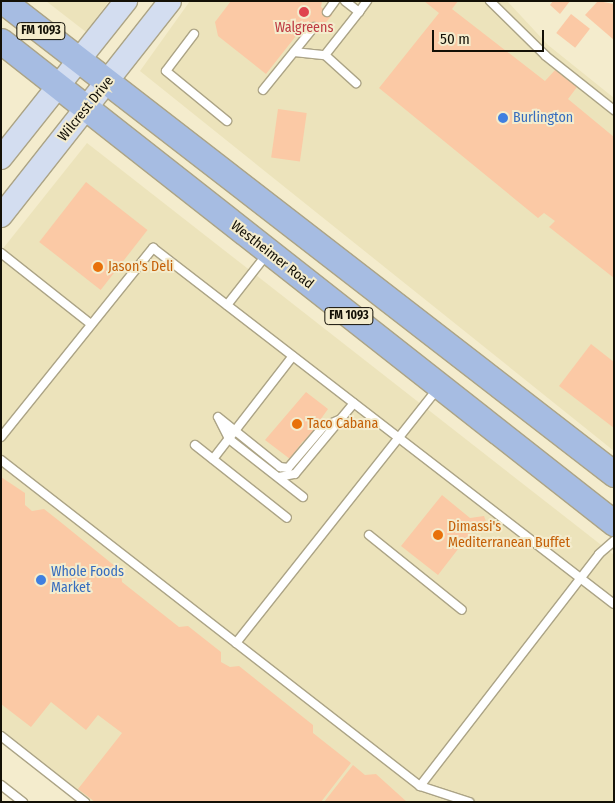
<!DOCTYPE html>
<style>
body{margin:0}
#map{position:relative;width:615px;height:803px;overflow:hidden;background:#f4eccd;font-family:"Fira Sans Condensed",sans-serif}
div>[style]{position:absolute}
.built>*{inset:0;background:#ece3bb}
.building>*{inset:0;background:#fbc9a5;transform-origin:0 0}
.roads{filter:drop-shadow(1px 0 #aca486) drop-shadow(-1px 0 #aca486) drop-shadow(0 1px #aca486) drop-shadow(0 -1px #aca486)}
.service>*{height:8px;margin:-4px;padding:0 4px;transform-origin:4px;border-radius:4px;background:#fff}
.secondary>*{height:22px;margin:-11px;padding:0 11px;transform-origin:11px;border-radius:11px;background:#d3ddf0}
.primary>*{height:25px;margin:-12.5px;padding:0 12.5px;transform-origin:12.5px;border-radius:12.5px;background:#a6bce2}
.dots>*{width:14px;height:14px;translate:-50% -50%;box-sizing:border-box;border:2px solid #f4eccd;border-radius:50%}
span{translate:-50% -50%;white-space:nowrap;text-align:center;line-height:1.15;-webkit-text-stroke:4px #f4eccd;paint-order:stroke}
.shield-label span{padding:1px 4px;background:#f4eccd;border:1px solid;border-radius:4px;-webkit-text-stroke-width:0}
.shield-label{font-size:12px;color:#131006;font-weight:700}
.health-label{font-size:14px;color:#be3a42}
.street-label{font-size:14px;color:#131006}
.shop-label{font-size:14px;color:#366cbe}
.left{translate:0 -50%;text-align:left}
.food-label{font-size:14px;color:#c56008}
.frame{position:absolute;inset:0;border:2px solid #131006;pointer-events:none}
.scale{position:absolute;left:432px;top:30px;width:112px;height:22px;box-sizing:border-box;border:2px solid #131006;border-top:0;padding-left:6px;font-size:15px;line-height:18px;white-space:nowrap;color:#131006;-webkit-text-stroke:4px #f4eccd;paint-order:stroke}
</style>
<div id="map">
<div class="built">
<i style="clip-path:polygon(46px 1px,109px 1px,86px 32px)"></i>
<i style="clip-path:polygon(190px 1px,507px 1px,548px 45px,614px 98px,614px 451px,140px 71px)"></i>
<i style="clip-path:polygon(87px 143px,614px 555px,614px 802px,93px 802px,1px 729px,1px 251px)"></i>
</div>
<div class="building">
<i style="clip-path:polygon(231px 1px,322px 1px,321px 7px,332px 15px,319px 31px,307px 22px,266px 74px,218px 36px,215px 22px)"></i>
<i style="clip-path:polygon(424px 1px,458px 1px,452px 9px,545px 81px,556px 69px,577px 87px,568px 99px,614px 137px,614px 278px,549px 227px,555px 221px,544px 213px,538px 218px,379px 88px,439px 13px)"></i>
<i style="clip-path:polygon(553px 1px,570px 1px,560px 14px,550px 5px)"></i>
<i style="clip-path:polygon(598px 1px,614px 4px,614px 40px,585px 15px)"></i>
<i style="left:571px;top:14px;width:24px;height:24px;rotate:38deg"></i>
<i style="left:278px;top:109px;width:29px;height:49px;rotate:8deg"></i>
<i style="left:86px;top:182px;width:78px;height:76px;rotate:38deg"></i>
<i style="clip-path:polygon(591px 344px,614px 362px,614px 428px,559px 386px)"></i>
<i style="clip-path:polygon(306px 392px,328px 409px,313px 430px,321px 437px,312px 448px,303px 441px,290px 459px,265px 440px)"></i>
<i style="clip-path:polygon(1px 477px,25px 493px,25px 505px,32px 511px,44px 509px,58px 520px,121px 571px,122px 582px,179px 627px,188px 626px,221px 652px,221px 662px,230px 667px,239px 666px,313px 725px,313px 733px,351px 763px,321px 802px,95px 802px,78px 789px,122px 733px,98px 715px,86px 730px,51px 702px,31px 727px,1px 704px)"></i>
<i style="clip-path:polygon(442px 495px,470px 518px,484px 516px,487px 524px,482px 532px,472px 531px,438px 575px,401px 546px)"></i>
<i style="clip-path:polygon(353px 765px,365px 775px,376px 774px,407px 802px,324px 802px)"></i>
</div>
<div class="roads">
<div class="service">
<i style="left:345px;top:1px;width:18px;rotate:38deg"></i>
<i style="left:359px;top:12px;width:14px;rotate:-54deg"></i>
<i style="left:490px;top:1px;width:78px;rotate:44.5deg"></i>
<i style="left:546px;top:56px;width:87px;rotate:38.5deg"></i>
<i style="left:327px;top:12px;width:14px;rotate:-54deg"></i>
<i style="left:194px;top:34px;width:46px;rotate:127.1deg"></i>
<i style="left:166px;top:71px;width:79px;rotate:39.3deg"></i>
<i style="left:294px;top:52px;width:31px;rotate:6deg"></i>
<i style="left:325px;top:55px;width:55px;rotate:-51.7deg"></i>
<i style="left:325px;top:55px;width:42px;rotate:42.1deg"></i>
<i style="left:263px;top:90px;width:81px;rotate:-51deg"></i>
<i style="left:1px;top:253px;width:115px;rotate:38.3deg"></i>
<i style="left:227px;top:305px;width:65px;rotate:-51.9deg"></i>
<i style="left:218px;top:417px;width:80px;rotate:38.9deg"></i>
<i style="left:280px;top:467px;width:8px;rotate:7deg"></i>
<i style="left:288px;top:468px;width:54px;rotate:-49.5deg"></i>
<i style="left:323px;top:427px;width:20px;rotate:-24deg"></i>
<i style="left:219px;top:419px;width:22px;rotate:63deg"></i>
<i style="left:229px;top:439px;width:94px;rotate:38.1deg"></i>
<i style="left:1px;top:437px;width:243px;rotate:-51.2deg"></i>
<i style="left:153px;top:248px;width:582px;rotate:37.68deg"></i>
<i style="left:195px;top:445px;width:117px;rotate:38.4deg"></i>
<i style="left:213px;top:459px;width:130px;rotate:-52.2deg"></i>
<i style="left:1px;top:460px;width:531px;rotate:37.88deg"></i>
<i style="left:420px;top:786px;width:52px;rotate:18.1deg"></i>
<i style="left:279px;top:477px;width:16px;rotate:-11deg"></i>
<i style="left:295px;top:474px;width:92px;rotate:-50.3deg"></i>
<i style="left:369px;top:535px;width:119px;rotate:38.9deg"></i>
<i style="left:236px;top:643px;width:325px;rotate:-51.6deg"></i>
<i style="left:1px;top:736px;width:107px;rotate:38.2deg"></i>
<i style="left:1px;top:785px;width:28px;rotate:38deg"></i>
<i style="left:420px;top:786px;width:293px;rotate:-52.3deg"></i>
<i style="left:599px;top:554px;width:20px;rotate:-41deg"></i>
</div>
<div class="secondary">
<i style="left:1px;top:158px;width:201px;rotate:-51.5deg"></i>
<i style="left:1px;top:216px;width:273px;rotate:-51.8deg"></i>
</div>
<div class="primary">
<i style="left:3px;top:1px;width:773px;rotate:37.74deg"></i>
<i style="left:1px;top:41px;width:780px;rotate:38.18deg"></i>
</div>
</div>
<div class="dots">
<i style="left:304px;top:12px;background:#e0444e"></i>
<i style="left:503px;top:118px;background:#3f7fe0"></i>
<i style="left:98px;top:267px;background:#e8710a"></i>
<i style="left:297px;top:424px;background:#e8710a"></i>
<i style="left:438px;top:535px;background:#e8710a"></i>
<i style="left:41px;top:580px;background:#3f7fe0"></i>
</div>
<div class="shield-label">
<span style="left:41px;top:31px">FM 1093</span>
<span style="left:349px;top:316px">FM 1093</span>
</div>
<div class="health-label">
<span style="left:304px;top:28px">Walgreens</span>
</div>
<div class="street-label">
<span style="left:86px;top:109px;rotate:-51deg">Wilcrest Drive</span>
<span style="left:272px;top:255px;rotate:38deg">Westheimer Road</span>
</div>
<div class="shop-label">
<span class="left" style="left:513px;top:118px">Burlington</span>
<span class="left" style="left:51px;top:580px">Whole Foods<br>Market</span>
</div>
<div class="food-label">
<span class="left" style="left:108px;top:267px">Jason's Deli</span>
<span class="left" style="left:307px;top:424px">Taco Cabana</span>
<span class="left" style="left:448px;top:535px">Dimassi's<br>Mediterranean Buffet</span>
</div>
<div class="frame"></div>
<div class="scale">50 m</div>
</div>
